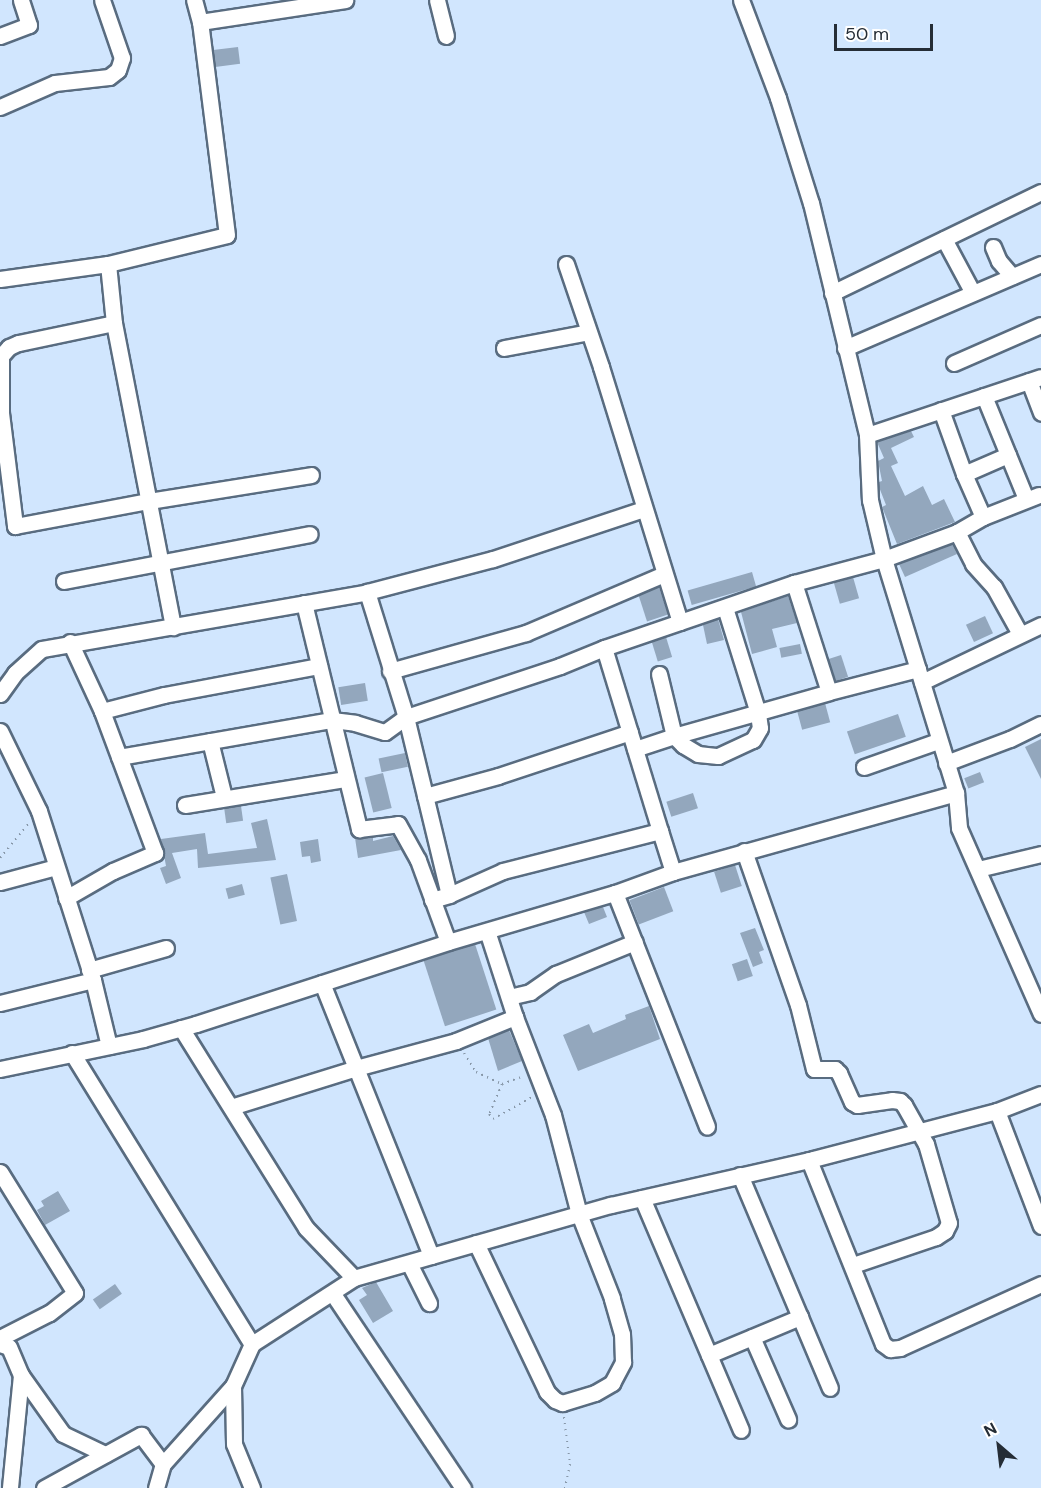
<!DOCTYPE html>
<style>
body{margin:0}
#map{position:relative;width:1041px;height:1488px;overflow:hidden;background:#d1e6fe;font-family:"DM Sans",sans-serif}
div>[style]{position:absolute}
.building>*{inset:0;background:#93a7bd;transform-origin:0 0}
.path>*{height:2px;margin-top:-1px;transform-origin:0;background:repeating-linear-gradient(90deg,#8797a8 0 1.5px,transparent 0 6px)}
.roads{filter:drop-shadow(2px 0 #596c80) drop-shadow(-2px 0 #596c80) drop-shadow(0 2px #596c80) drop-shadow(0 -2px #596c80)}
.street>*{height:15px;margin:-7.5px;padding:0 7.5px;transform-origin:7.5px;border-radius:7.5px;background:#fff}
span{translate:-50% -50%;white-space:nowrap;text-align:center;line-height:1.15;-webkit-text-stroke:6px #fff;paint-order:stroke}
.north{position:absolute;left:969px;top:1416px;width:60px;height:60px;-webkit-text-stroke:4px #fff;paint-order:stroke;rotate:332deg;font-size:16px;font-weight:700;line-height:24px;text-align:center;color:#252d36}
.north::after{content:'';display:block;margin:auto;width:21px;height:27px;background:#252d36;clip-path:polygon(50% 0,100% 100%,50% 72%,0 100%)}
.scale{position:absolute;left:834px;top:24px;width:99px;height:27px;box-sizing:border-box;border:3px solid #252d36;border-top:0;padding-left:8px;font-size:18px;line-height:21px;white-space:nowrap;color:#252d36;-webkit-text-stroke:4px #fff;paint-order:stroke}
</style>
<div id="map">
<div class="building">
<i style="left:238px;top:47px;width:17px;height:25px;rotate:83deg"></i>
<i style="clip-path:polygon(911px 431px,914px 437px,891px 448px,898px 463px,891px 466px,905px 496px,923px 486px,932px 505px,944px 499px,955px 522px,897px 544px,882px 507px,886px 505px,879px 487px,879px 482px,882px 481px,878px 461px,884px 458px,877px 442px)"></i>
<i style="clip-path:polygon(952px 544px,957px 554px,905px 577px,899px 564px)"></i>
<i style="left:752px;top:572px;width:15px;height:67px;rotate:74deg"></i>
<i style="left:853px;top:577px;width:22px;height:20px;rotate:74deg"></i>
<i style="left:659px;top:587px;width:29px;height:22px;rotate:72deg"></i>
<i style="clip-path:polygon(788px 596px,797px 623px,772px 629px,777px 647px,752px 654px,741px 612px)"></i>
<i style="left:985px;top:616px;width:19px;height:21px;rotate:65deg"></i>
<i style="clip-path:polygon(718px 619px,724px 640px,707px 644px,703px 625px)"></i>
<i style="left:666px;top:637px;width:21px;height:15px;rotate:73deg"></i>
<i style="left:800px;top:644px;width:10px;height:21px;rotate:79deg"></i>
<i style="left:841px;top:655px;width:23px;height:13px;rotate:72deg"></i>
<i style="left:365px;top:683px;width:18px;height:27px;rotate:81deg"></i>
<i style="left:825px;top:703px;width:20px;height:29px;rotate:75deg"></i>
<i style="left:898px;top:714px;width:24px;height:54px;rotate:71deg"></i>
<i style="clip-path:polygon(1041px 739px,1041px 779px,1025px 747px)"></i>
<i style="left:405px;top:753px;width:14px;height:27px;rotate:78deg"></i>
<i style="left:980px;top:772px;width:11px;height:17px;rotate:68deg"></i>
<i style="left:383px;top:773px;width:36px;height:19px;rotate:76deg"></i>
<i style="left:693px;top:793px;width:16px;height:28px;rotate:72deg"></i>
<i style="left:241px;top:806px;width:15px;height:17px;rotate:82deg"></i>
<i style="clip-path:polygon(267px 819px,276px 860px,198px 868px,197px 849px,172px 853px,181px 878px,166px 884px,160px 868px,166px 866px,161px 839px,205px 833px,208px 854px,257px 848px,251px 823px)"></i>
<i style="clip-path:polygon(393px 836px,401px 850px,358px 858px,355px 838px,373px 837px,373px 841px)"></i>
<i style="clip-path:polygon(318px 839px,321px 861px,311px 863px,310px 856px,302px 857px,300px 842px)"></i>
<i style="left:735px;top:865px;width:22px;height:22px;rotate:72deg"></i>
<i style="left:287px;top:874px;width:48px;height:17px;rotate:78deg"></i>
<i style="left:242px;top:884px;width:11px;height:17px;rotate:75deg"></i>
<i style="left:664px;top:887px;width:26px;height:37px;rotate:69deg"></i>
<i style="clip-path:polygon(603px 907px,607px 917px,589px 924px,584px 912px)"></i>
<i style="clip-path:polygon(755px 928px,764px 950px,759px 952px,763px 963px,753px 967px,740px 933px)"></i>
<i style="left:475px;top:944px;width:69px;height:54px;rotate:72deg"></i>
<i style="left:747px;top:959px;width:18px;height:16px;rotate:71deg"></i>
<i style="clip-path:polygon(649px 1006px,660px 1039px,578px 1071px,563px 1035px,589px 1024px,593px 1033px,626px 1019px,625px 1015px)"></i>
<i style="clip-path:polygon(509px 1030px,522px 1061px,498px 1071px,488px 1038px)"></i>
<i style="clip-path:polygon(58px 1191px,70px 1211px,45px 1225px,37px 1210px,44px 1206px,41px 1201px)"></i>
<i style="clip-path:polygon(376px 1282px,393px 1311px,373px 1323px,359px 1300px,367px 1295px,362px 1288px)"></i>
<i style="left:115px;top:1284px;width:12px;height:27px;rotate:55deg"></i>
</div>
<div class="path">
<i style="left:0;top:858px;width:45px;rotate:-50.4deg"></i>
<i style="left:464px;top:1053px;width:22px;rotate:58deg"></i>
<i style="left:476px;top:1072px;width:29px;rotate:25deg"></i>
<i style="left:502px;top:1084px;width:33px;rotate:113deg"></i>
<i style="left:489px;top:1114px;width:6px;rotate:51deg"></i>
<i style="left:493px;top:1119px;width:45px;rotate:-29.4deg"></i>
<i style="left:502px;top:1084px;width:23px;rotate:-20deg"></i>
<i style="left:564px;top:1417px;width:47px;rotate:82.7deg"></i>
<i style="left:570px;top:1464px;width:25px;rotate:102deg"></i>
</div>
<div class="roads">
<div class="street">
<i style="left:437px;top:0;width:37px;rotate:76deg"></i>
<i style="left:741px;top:0;width:105px;rotate:69.3deg"></i>
<i style="left:778px;top:98px;width:110px;rotate:72.6deg"></i>
<i style="left:811px;top:203px;width:239px;rotate:76.4deg"></i>
<i style="left:867px;top:435px;width:65px;rotate:87.4deg"></i>
<i style="left:870px;top:500px;width:61px;rotate:76.7deg"></i>
<i style="left:884px;top:559px;width:245px;rotate:72.9deg"></i>
<i style="left:956px;top:793px;width:35px;rotate:85deg"></i>
<i style="left:959px;top:828px;width:203px;rotate:66.2deg"></i>
<i style="left:200px;top:22px;width:147px;rotate:-8.6deg"></i>
<i style="left:0;top:36px;width:31px;rotate:-21deg"></i>
<i style="left:29px;top:25px;width:26px;rotate:-108deg"></i>
<i style="left:0;top:107px;width:60px;rotate:-23.6deg"></i>
<i style="left:55px;top:83px;width:54px;rotate:-6.3deg"></i>
<i style="left:109px;top:77px;width:11px;rotate:-38deg"></i>
<i style="left:118px;top:70px;width:13px;rotate:-72deg"></i>
<i style="left:122px;top:58px;width:61px;rotate:-109deg"></i>
<i style="left:944px;top:239px;width:61px;rotate:61.8deg"></i>
<i style="left:993px;top:247px;width:15px;rotate:67deg"></i>
<i style="left:999px;top:261px;width:20px;rotate:49deg"></i>
<i style="left:108px;top:264px;width:122px;rotate:-13.7deg"></i>
<i style="left:227px;top:235px;width:215px;rotate:-97.2deg"></i>
<i style="left:200px;top:22px;width:23px;rotate:-105deg"></i>
<i style="left:566px;top:264px;width:109px;rotate:71.2deg"></i>
<i style="left:601px;top:367px;width:267px;rotate:72.8deg"></i>
<i style="left:0;top:279px;width:109px;rotate:-7.9deg"></i>
<i style="left:108px;top:264px;width:59px;rotate:84.2deg"></i>
<i style="left:114px;top:323px;width:98px;rotate:168.2deg"></i>
<i style="left:18px;top:343px;width:10px;rotate:156deg"></i>
<i style="left:9px;top:347px;width:12px;rotate:132deg"></i>
<i style="left:1px;top:356px;width:57px;rotate:90deg"></i>
<i style="left:1px;top:413px;width:114px;rotate:82.9deg"></i>
<i style="left:15px;top:526px;width:136px;rotate:-10.6deg"></i>
<i style="left:149px;top:501px;width:164px;rotate:-9.1deg"></i>
<i style="left:832px;top:293px;width:232px;rotate:-25.8deg"></i>
<i style="left:114px;top:323px;width:310px;rotate:79deg"></i>
<i style="left:504px;top:348px;width:86px;rotate:-10.7deg"></i>
<i style="left:845px;top:348px;width:213px;rotate:-23.2deg"></i>
<i style="left:954px;top:363px;width:95px;rotate:-23.6deg"></i>
<i style="left:1029px;top:381px;width:34px;rotate:69deg"></i>
<i style="left:984px;top:396px;width:111px;rotate:67.8deg"></i>
<i style="left:941px;top:410px;width:68px;rotate:70.2deg"></i>
<i style="left:964px;top:474px;width:47px;rotate:66.2deg"></i>
<i style="left:867px;top:435px;width:183px;rotate:-18.4deg"></i>
<i style="left:964px;top:474px;width:48px;rotate:-23.4deg"></i>
<i style="left:957px;top:532px;width:36px;rotate:63deg"></i>
<i style="left:973px;top:564px;width:31px;rotate:48deg"></i>
<i style="left:994px;top:587px;width:54px;rotate:61deg"></i>
<i style="left:64px;top:581px;width:250px;rotate:-10.8deg"></i>
<i style="left:794px;top:583px;width:114px;rotate:72.2deg"></i>
<i style="left:367px;top:592px;width:130px;rotate:-14.7deg"></i>
<i style="left:493px;top:559px;width:158px;rotate:-18.4deg"></i>
<i style="left:304px;top:603px;width:233px;rotate:76.3deg"></i>
<i style="left:359px;top:829px;width:39px;rotate:-7deg"></i>
<i style="left:398px;top:824px;width:41px;rotate:60.9deg"></i>
<i style="left:418px;top:860px;width:87px;rotate:69.9deg"></i>
<i style="left:390px;top:671px;width:141px;rotate:-15.6deg"></i>
<i style="left:526px;top:633px;width:150px;rotate:-23.1deg"></i>
<i style="left:659px;top:674px;width:64px;rotate:76.4deg"></i>
<i style="left:674px;top:736px;width:13px;rotate:45deg"></i>
<i style="left:683px;top:745px;width:17px;rotate:31deg"></i>
<i style="left:698px;top:754px;width:20px;rotate:6deg"></i>
<i style="left:718px;top:756px;width:38px;rotate:-25deg"></i>
<i style="left:753px;top:740px;width:14px;rotate:-60deg"></i>
<i style="left:760px;top:728px;width:15px;rotate:-98deg"></i>
<i style="left:758px;top:713px;width:110px;rotate:-107.4deg"></i>
<i style="left:922px;top:682px;width:132px;rotate:-25.6deg"></i>
<i style="left:0;top:694px;width:26px;rotate:-54deg"></i>
<i style="left:15px;top:673px;width:36px;rotate:-42deg"></i>
<i style="left:42px;top:649px;width:330px;rotate:-9.9deg"></i>
<i style="left:367px;top:592px;width:131px;rotate:72.7deg"></i>
<i style="left:406px;top:717px;width:183px;rotate:76.4deg"></i>
<i style="left:102px;top:711px;width:64px;rotate:-14.5deg"></i>
<i style="left:164px;top:695px;width:158px;rotate:-10.6deg"></i>
<i style="left:0;top:731px;width:89px;rotate:64deg"></i>
<i style="left:39px;top:811px;width:177px;rotate:72.3deg"></i>
<i style="left:93px;top:980px;width:68px;rotate:76.4deg"></i>
<i style="left:210px;top:741px;width:58px;rotate:76deg"></i>
<i style="left:635px;top:749px;width:41px;rotate:-18.4deg"></i>
<i style="left:674px;top:736px;width:161px;rotate:-15.8deg"></i>
<i style="left:829px;top:692px;width:92px;rotate:-14.5deg"></i>
<i style="left:119px;top:757px;width:216px;rotate:-9.9deg"></i>
<i style="left:332px;top:720px;width:23px;rotate:7deg"></i>
<i style="left:355px;top:723px;width:31px;rotate:17deg"></i>
<i style="left:385px;top:732px;width:26px;rotate:-36deg"></i>
<i style="left:406px;top:717px;width:162px;rotate:-18.3deg"></i>
<i style="left:560px;top:666px;width:48px;rotate:-22.2deg"></i>
<i style="left:604px;top:648px;width:201px;rotate:-18.9deg"></i>
<i style="left:794px;top:583px;width:93px;rotate:-14.9deg"></i>
<i style="left:884px;top:559px;width:78px;rotate:-20.3deg"></i>
<i style="left:957px;top:532px;width:30px;rotate:-30deg"></i>
<i style="left:983px;top:517px;width:60px;rotate:-21.4deg"></i>
<i style="left:946px;top:763px;width:68px;rotate:-20.6deg"></i>
<i style="left:1010px;top:739px;width:34px;rotate:-26deg"></i>
<i style="left:864px;top:767px;width:78px;rotate:-19.4deg"></i>
<i style="left:425px;top:796px;width:76px;rotate:-15.3deg"></i>
<i style="left:498px;top:776px;width:139px;rotate:-18.4deg"></i>
<i style="left:185px;top:805px;width:163px;rotate:-9.2deg"></i>
<i style="left:660px;top:831px;width:43px;rotate:72.4deg"></i>
<i style="left:744px;top:851px;width:163px;rotate:70.7deg"></i>
<i style="left:798px;top:1005px;width:66px;rotate:76deg"></i>
<i style="left:814px;top:1069px;width:21px"></i>
<i style="left:835px;top:1069px;width:6px;rotate:45deg"></i>
<i style="left:839px;top:1073px;width:32px;rotate:66deg"></i>
<i style="left:852px;top:1102px;width:6px;rotate:31deg"></i>
<i style="left:857px;top:1105px;width:35px;rotate:-8deg"></i>
<i style="left:892px;top:1100px;width:8px;rotate:7deg"></i>
<i style="left:900px;top:1101px;width:6px;rotate:45deg"></i>
<i style="left:904px;top:1105px;width:45px;rotate:60.6deg"></i>
<i style="left:926px;top:1144px;width:82px;rotate:73.8deg"></i>
<i style="left:949px;top:1223px;width:9px;rotate:117deg"></i>
<i style="left:945px;top:1231px;width:11px;rotate:146deg"></i>
<i style="left:936px;top:1237px;width:88px;rotate:161.4deg"></i>
<i style="left:978px;top:869px;width:65px;rotate:-13.4deg"></i>
<i style="left:0;top:882px;width:58px;rotate:-15deg"></i>
<i style="left:615px;top:893px;width:251px;rotate:68.5deg"></i>
<i style="left:66px;top:898px;width:54px;rotate:-29.9deg"></i>
<i style="left:113px;top:871px;width:46px;rotate:-23.2deg"></i>
<i style="left:155px;top:853px;width:152px;rotate:-110.5deg"></i>
<i style="left:102px;top:711px;width:76px;rotate:-114.9deg"></i>
<i style="left:432px;top:900px;width:18px;rotate:-16deg"></i>
<i style="left:449px;top:895px;width:59px;rotate:-24deg"></i>
<i style="left:503px;top:871px;width:162px;rotate:-14.3deg"></i>
<i style="left:660px;top:831px;width:191px;rotate:-107deg"></i>
<i style="left:89px;top:970px;width:80px;rotate:-15.9deg"></i>
<i style="left:322px;top:983px;width:294px;rotate:68.2deg"></i>
<i style="left:509px;top:997px;width:22px;rotate:-13deg"></i>
<i style="left:530px;top:992px;width:32px;rotate:-35deg"></i>
<i style="left:556px;top:974px;width:85px;rotate:-22.1deg"></i>
<i style="left:0;top:1003px;width:96px;rotate:-13.9deg"></i>
<i style="left:181px;top:1028px;width:236px;rotate:58deg"></i>
<i style="left:306px;top:1228px;width:69px;rotate:46.2deg"></i>
<i style="left:72px;top:1053px;width:342px;rotate:58.3deg"></i>
<i style="left:0;top:1069px;width:146px;rotate:-11.8deg"></i>
<i style="left:143px;top:1039px;width:55px;rotate:-15.8deg"></i>
<i style="left:196px;top:1024px;width:265px;rotate:-18deg"></i>
<i style="left:448px;top:942px;width:174px;rotate:-16.4deg"></i>
<i style="left:615px;top:893px;width:62px;rotate:-19.9deg"></i>
<i style="left:673px;top:872px;width:294px;rotate:-15.6deg"></i>
<i style="left:231px;top:1107px;width:131px;rotate:-17.3deg"></i>
<i style="left:356px;top:1068px;width:104px;rotate:-15.1deg"></i>
<i style="left:456px;top:1041px;width:64px;rotate:-22.1deg"></i>
<i style="left:997px;top:1111px;width:123px;rotate:69.1deg"></i>
<i style="left:809px;top:1160px;width:198px;rotate:68.1deg"></i>
<i style="left:883px;top:1344px;width:9px;rotate:36deg"></i>
<i style="left:890px;top:1349px;width:10px;rotate:-6deg"></i>
<i style="left:900px;top:1348px;width:155px;rotate:-24.4deg"></i>
<i style="left:0;top:1172px;width:142px;rotate:58.2deg"></i>
<i style="left:75px;top:1293px;width:33px;rotate:142deg"></i>
<i style="left:49px;top:1313px;width:55px;rotate:153deg"></i>
<i style="left:740px;top:1175px;width:231px;rotate:67.1deg"></i>
<i style="left:642px;top:1198px;width:252px;rotate:66.9deg"></i>
<i style="left:476px;top:1243px;width:165px;rotate:64.5deg"></i>
<i style="left:547px;top:1392px;width:11px;rotate:45deg"></i>
<i style="left:555px;top:1400px;width:8px;rotate:23deg"></i>
<i style="left:562px;top:1403px;width:34px;rotate:-17deg"></i>
<i style="left:595px;top:1393px;width:20px;rotate:-30deg"></i>
<i style="left:612px;top:1383px;width:24px;rotate:-62deg"></i>
<i style="left:623px;top:1362px;width:28px;rotate:-92deg"></i>
<i style="left:622px;top:1334px;width:37px;rotate:-106deg"></i>
<i style="left:612px;top:1298px;width:90px;rotate:-111.4deg"></i>
<i style="left:579px;top:1214px;width:102px;rotate:-104.7deg"></i>
<i style="left:553px;top:1115px;width:105px;rotate:-111.2deg"></i>
<i style="left:515px;top:1017px;width:90px;rotate:-108deg"></i>
<i style="left:409px;top:1263px;width:45px;rotate:63.4deg"></i>
<i style="left:333px;top:1294px;width:234px;rotate:56.2deg"></i>
<i style="left:752px;top:1337px;width:90px;rotate:66.3deg"></i>
<i style="left:0;top:1344px;width:9px;rotate:18deg"></i>
<i style="left:9px;top:1347px;width:30px;rotate:67deg"></i>
<i style="left:21px;top:1375px;width:114px;rotate:95.6deg"></i>
<i style="left:709px;top:1355px;width:99px;rotate:-22.7deg"></i>
<i style="left:21px;top:1375px;width:72px;rotate:54.6deg"></i>
<i style="left:63px;top:1434px;width:47px;rotate:25.5deg"></i>
<i style="left:233px;top:1386px;width:58px;rotate:89deg"></i>
<i style="left:234px;top:1444px;width:48px;rotate:67.8deg"></i>
<i style="left:44px;top:1488px;width:111px;rotate:-28.7deg"></i>
<i style="left:141px;top:1435px;width:36px;rotate:53deg"></i>
<i style="left:163px;top:1464px;width:105px;rotate:-48.1deg"></i>
<i style="left:233px;top:1386px;width:46px;rotate:-65.7deg"></i>
<i style="left:252px;top:1344px;width:121px;rotate:-32.9deg"></i>
<i style="left:354px;top:1278px;width:267px;rotate:-15.9deg"></i>
<i style="left:611px;top:1205px;width:207px;rotate:-12.8deg"></i>
<i style="left:813px;top:1159px;width:190px;rotate:-14.6deg"></i>
<i style="left:997px;top:1111px;width:47px;rotate:-21.1deg"></i>
<i style="left:156px;top:1488px;width:25px;rotate:-74deg"></i>
</div>
</div>
<div class="north">N</div>
<div class="scale">50 m</div>
</div>
